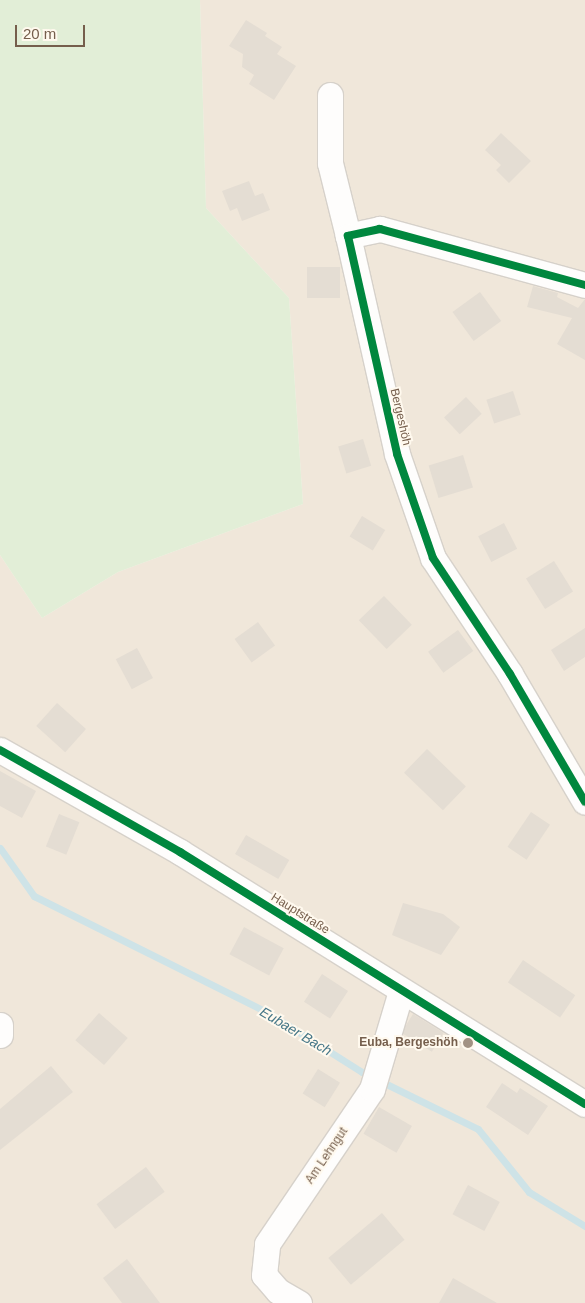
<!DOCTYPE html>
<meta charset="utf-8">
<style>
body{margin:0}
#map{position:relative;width:585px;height:1303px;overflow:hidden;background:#f7f4ec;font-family:Arial,sans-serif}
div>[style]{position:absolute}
.residential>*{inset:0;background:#f0e7da}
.green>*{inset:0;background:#e2eed7}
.stream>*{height:7px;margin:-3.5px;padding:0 3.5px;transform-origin:3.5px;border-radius:3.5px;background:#cee3e7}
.building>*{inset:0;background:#e4ddd3;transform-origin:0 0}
.roads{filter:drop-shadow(1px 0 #d6d1ca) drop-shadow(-1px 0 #d6d1ca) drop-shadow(0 1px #d6d1ca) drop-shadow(0 -1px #d6d1ca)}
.minor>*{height:25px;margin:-12.5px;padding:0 12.5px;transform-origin:12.5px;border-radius:12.5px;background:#fefdfc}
.cycleway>*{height:8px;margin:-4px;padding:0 4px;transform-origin:4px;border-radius:4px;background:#00873e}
.dots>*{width:14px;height:14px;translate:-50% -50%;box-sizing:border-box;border:2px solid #fff9ee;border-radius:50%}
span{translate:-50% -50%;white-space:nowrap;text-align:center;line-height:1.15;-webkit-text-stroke:4px #fff9ee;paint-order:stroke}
.street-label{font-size:12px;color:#755e4c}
.poi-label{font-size:12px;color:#755e4c;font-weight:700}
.right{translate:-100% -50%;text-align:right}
.water-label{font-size:14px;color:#467788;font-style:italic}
.scale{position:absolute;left:15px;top:25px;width:70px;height:22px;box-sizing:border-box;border:2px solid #755e4c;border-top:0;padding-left:6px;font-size:15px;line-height:18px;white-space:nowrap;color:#755e4c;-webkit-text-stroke:4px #fff9ee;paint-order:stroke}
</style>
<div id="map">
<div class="residential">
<i style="clip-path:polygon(200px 0,585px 0,585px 1303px,0 1303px,0 555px,42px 618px,118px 572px,303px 504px,289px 298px,206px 208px)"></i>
</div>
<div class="green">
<i style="clip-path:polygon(0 0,200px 0,206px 208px,289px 298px,303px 504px,118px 572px,42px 618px,0 555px)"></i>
</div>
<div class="stream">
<i style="left:0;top:848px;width:59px;rotate:54.7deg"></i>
<i style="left:34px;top:896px;width:260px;rotate:26.5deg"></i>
<i style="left:267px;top:1012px;width:112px;rotate:32.3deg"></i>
<i style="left:362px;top:1072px;width:129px;rotate:26.2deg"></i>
<i style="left:478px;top:1129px;width:81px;rotate:51deg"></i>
<i style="left:529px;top:1192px;width:66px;rotate:31.3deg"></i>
</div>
<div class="building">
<i style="clip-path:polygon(246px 20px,267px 33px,265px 36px,282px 47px,277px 54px,296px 66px,274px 100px,249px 84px,254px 75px,242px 67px,243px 54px,229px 46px)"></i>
<i style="clip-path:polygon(501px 133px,531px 161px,509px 183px,496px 170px,501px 165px,485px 150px)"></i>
<i style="clip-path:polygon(249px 181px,255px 196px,263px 193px,270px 210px,242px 221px,237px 208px,230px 211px,222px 191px)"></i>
<i style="left:340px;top:267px;width:31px;height:33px;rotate:90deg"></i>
<i style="clip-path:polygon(533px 286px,558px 293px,557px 297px,578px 308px,585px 299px,585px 360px,557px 344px,572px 318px,527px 307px)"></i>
<i style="left:480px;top:292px;width:36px;height:34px;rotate:54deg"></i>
<i style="left:513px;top:391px;width:25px;height:28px;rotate:72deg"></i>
<i style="left:466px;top:397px;width:23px;height:30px;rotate:47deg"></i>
<i style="left:363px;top:439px;width:28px;height:26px;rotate:73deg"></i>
<i style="left:463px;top:455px;width:34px;height:36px;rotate:73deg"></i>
<i style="left:362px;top:516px;width:27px;height:24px;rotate:31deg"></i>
<i style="left:504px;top:523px;width:29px;height:29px;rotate:63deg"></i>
<i style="left:554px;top:561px;width:36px;height:33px;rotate:58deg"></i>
<i style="left:384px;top:596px;width:40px;height:35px;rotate:46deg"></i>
<i style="left:258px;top:622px;width:29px;height:29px;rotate:54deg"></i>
<i style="clip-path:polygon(585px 628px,585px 657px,564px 671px,551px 650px)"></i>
<i style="left:458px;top:630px;width:26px;height:37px;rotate:54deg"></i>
<i style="left:137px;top:648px;width:34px;height:24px;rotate:62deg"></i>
<i style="left:57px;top:703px;width:39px;height:31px;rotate:42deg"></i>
<i style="left:427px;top:749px;width:54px;height:33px;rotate:44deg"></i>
<i style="clip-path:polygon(0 771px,36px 791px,22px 818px,0 806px)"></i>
<i style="left:531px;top:812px;width:23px;height:42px;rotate:34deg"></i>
<i style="left:59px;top:814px;width:22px;height:35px;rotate:22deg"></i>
<i style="left:246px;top:835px;width:50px;height:22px;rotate:30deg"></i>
<i style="clip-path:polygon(403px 903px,443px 914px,460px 927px,441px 955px,392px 935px)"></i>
<i style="left:244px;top:927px;width:45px;height:31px;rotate:28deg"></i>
<i style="left:523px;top:960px;width:63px;height:27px;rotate:34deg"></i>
<i style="left:322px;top:974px;width:31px;height:33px;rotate:33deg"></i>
<i style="left:99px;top:1013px;width:38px;height:36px;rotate:41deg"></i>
<i style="left:413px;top:1014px;width:36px;height:22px;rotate:32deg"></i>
<i style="clip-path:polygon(51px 1066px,73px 1092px,0 1150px,0 1109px)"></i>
<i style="left:318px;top:1069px;width:26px;height:29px;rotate:32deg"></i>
<i style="clip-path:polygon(502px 1083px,517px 1093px,520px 1088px,548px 1106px,528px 1135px,486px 1107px)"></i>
<i style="left:379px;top:1107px;width:38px;height:31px;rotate:30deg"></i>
<i style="left:146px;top:1167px;width:31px;height:62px;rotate:53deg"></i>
<i style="left:468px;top:1185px;width:36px;height:33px;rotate:28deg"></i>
<i style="left:382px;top:1213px;width:35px;height:70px;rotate:50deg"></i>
<i style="clip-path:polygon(127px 1259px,160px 1303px,122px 1303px,103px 1278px)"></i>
<i style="clip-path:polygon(453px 1278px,497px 1303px,439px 1303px)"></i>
</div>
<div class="roads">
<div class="minor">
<i style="left:330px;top:95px;width:68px;rotate:90deg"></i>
<i style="left:330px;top:163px;width:75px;rotate:76.1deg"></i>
<i style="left:585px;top:285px;width:213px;rotate:-164.7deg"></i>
<i style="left:380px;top:229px;width:33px;rotate:168deg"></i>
<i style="left:348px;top:236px;width:223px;rotate:77.3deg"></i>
<i style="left:397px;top:454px;width:110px;rotate:70.9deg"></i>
<i style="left:433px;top:558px;width:139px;rotate:56.4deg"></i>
<i style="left:510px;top:674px;width:148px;rotate:59.6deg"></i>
<i style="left:0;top:750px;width:207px;rotate:29.5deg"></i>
<i style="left:180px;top:852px;width:477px;rotate:31.9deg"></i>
<i style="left:0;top:1025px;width:10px;rotate:90deg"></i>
<i style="left:299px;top:1303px;width:24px;rotate:-150deg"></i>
<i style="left:278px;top:1291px;width:21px;rotate:-131deg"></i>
<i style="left:264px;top:1275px;width:31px;rotate:-84deg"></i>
<i style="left:267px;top:1244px;width:187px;rotate:-55.9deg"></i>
<i style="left:372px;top:1089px;width:102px;rotate:-73.5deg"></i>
</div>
</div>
<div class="cycleway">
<i style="left:585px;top:285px;width:213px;rotate:-164.7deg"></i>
<i style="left:380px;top:229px;width:33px;rotate:168deg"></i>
<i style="left:348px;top:236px;width:223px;rotate:77.3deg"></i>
<i style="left:397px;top:454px;width:110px;rotate:70.9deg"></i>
<i style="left:433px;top:558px;width:139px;rotate:56.4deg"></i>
<i style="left:510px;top:674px;width:148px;rotate:59.6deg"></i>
<i style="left:0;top:750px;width:207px;rotate:29.5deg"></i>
<i style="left:180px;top:852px;width:477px;rotate:31.9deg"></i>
</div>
<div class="dots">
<i style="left:468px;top:1043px;background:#a29284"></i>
</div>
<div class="street-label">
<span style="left:400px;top:417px;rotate:77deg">Bergeshöh</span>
<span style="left:300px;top:914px;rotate:32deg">Hauptstraße</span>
<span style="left:327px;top:1156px;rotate:-56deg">Am Lehngut</span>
</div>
<div class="poi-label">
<span class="right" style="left:458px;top:1043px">Euba, Bergeshöh</span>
</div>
<div class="water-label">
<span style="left:296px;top:1031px;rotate:31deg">Eubaer Bach</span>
</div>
<div class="scale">20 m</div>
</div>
